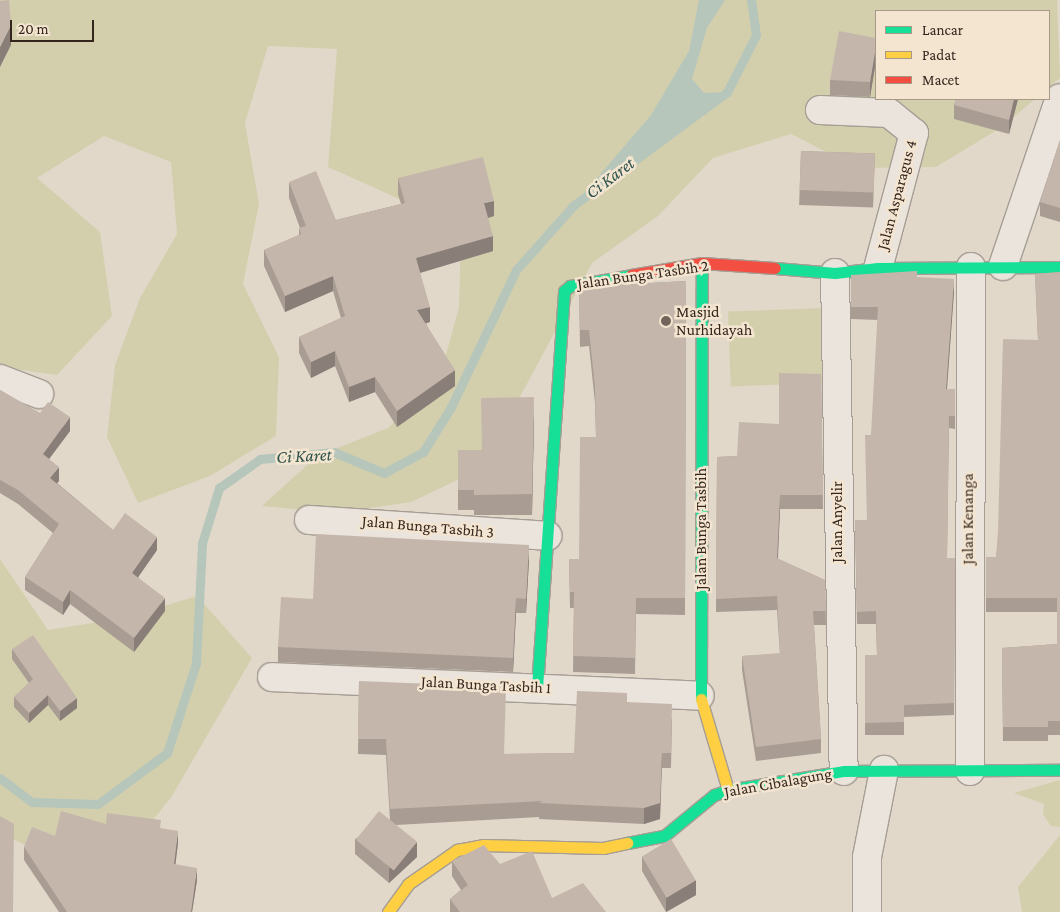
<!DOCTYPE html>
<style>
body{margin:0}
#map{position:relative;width:1060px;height:912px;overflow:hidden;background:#e1d8ca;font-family:"Crimson Pro",serif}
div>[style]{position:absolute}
.green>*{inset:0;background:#d3cfad;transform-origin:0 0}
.water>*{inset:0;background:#b6c6ba}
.stream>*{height:9px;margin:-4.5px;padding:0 4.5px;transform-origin:4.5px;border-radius:4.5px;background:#b6c6ba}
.roads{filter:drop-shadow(1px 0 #a69d94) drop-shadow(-1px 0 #a69d94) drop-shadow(0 1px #a69d94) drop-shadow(0 -1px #a69d94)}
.street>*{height:28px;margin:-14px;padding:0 14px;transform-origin:14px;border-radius:14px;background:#eae4dc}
.fast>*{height:11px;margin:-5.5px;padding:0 5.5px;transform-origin:5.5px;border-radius:5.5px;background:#16e098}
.slow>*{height:11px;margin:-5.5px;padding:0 5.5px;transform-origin:5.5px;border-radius:5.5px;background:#ffcf43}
.jam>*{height:11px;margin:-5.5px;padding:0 5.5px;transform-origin:5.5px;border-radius:5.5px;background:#f24e42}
.wall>*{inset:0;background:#a99d93;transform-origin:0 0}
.shaded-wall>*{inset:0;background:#8a7f78}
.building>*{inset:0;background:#c5b6ab;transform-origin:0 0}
.dots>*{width:14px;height:14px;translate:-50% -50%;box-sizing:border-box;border:2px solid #f3e5d0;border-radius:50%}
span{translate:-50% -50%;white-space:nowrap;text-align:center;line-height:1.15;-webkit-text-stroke:5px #f3e5d0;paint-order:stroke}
.street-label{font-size:16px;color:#34251d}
.poi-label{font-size:16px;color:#34251d}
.left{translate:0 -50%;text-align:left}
.water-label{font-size:18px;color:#2d534c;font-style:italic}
.legend{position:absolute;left:875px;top:10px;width:175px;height:90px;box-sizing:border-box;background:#f3e5d0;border:1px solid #a79888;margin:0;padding:6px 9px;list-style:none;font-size:15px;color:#34251d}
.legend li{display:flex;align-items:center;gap:10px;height:25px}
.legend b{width:25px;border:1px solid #a79888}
.scale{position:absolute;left:10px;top:20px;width:84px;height:22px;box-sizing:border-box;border:2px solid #34251d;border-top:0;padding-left:6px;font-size:15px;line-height:18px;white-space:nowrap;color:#34251d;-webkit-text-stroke:4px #f3e5d0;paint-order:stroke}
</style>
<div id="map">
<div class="green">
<i style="clip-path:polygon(0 0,1057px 0,1060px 78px,1049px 87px,1049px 11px,876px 11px,876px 99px,1035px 99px,1002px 127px,936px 167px,858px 168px,791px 134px,713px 158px,658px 216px,592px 263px,481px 469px,411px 502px,335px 513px,262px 506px,317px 456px,388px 428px,440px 377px,459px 307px,461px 235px,397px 198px,328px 167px,337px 49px,268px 46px,245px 123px,259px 204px,243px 284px,279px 357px,276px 436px,210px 476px,138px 503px,107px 437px,115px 365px,140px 298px,177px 234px,171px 162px,104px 136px,37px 178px,100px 232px,112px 316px,57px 375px,0 367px)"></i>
<i style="left:828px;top:308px;width:75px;height:100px;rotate:88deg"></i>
<i style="clip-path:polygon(0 559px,48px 630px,124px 618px,197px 596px,252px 658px,172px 796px,123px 858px,46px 856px,0 832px)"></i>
<i style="clip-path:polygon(1060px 780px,1060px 827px,1051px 826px,1043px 814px,1044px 804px,1014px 793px)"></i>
<i style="clip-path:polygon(1060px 835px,1060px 912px,1022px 912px,1018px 887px)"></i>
</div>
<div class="water">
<i style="clip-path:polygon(699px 0,725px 0,707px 28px,692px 79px,704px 93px,727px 92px,574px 205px,651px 115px,689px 51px)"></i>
</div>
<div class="stream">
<i style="left:0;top:778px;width:40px;rotate:37deg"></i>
<i style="left:32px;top:802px;width:66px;rotate:1.7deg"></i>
<i style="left:98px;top:804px;width:86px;rotate:-36.5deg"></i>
<i style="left:167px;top:753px;width:95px;rotate:-72.1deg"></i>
<i style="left:196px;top:663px;width:120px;rotate:-87.1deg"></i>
<i style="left:202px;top:543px;width:58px;rotate:-72.8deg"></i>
<i style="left:219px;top:488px;width:50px;rotate:-35.3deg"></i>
<i style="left:260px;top:459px;width:74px;rotate:-5.4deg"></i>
<i style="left:334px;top:452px;width:54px;rotate:22.8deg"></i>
<i style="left:384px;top:473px;width:44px;rotate:-28.3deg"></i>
<i style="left:423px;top:452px;width:53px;rotate:-58.1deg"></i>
<i style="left:451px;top:407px;width:152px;rotate:-64.6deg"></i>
<i style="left:516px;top:270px;width:87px;rotate:-48.3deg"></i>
<i style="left:574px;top:205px;width:190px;rotate:-36.4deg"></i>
<i style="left:727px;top:92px;width:64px;rotate:-63deg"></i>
<i style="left:756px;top:35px;width:35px;rotate:-98deg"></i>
</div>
<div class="roads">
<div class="street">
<i style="left:820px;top:110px;width:69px;rotate:2.5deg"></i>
<i style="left:889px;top:113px;width:32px;rotate:39deg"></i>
<i style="left:914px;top:133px;width:140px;rotate:104.9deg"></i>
<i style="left:1003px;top:266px;width:177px;rotate:-71.3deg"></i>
<i style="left:835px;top:273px;width:498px;rotate:89deg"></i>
<i style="left:0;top:379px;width:42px;rotate:21deg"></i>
<i style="left:309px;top:520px;width:239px;rotate:3.8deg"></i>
<i style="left:272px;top:677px;width:428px;rotate:2.5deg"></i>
<i style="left:970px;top:771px;width:504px;rotate:-89.89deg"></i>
<i style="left:867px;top:912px;width:55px;rotate:-90deg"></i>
<i style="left:867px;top:857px;width:89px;rotate:-78.9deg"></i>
</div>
<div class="fast">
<i style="left:775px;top:268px;width:60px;rotate:4.8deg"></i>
<i style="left:835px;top:273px;width:43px;rotate:-6.6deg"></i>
<i style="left:878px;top:268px;width:182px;rotate:-0.3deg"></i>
<i style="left:537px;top:688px;width:398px;rotate:-86.1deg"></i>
<i style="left:564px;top:291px;width:8px;rotate:-40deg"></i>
<i style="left:570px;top:286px;width:62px;rotate:-10.2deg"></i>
<i style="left:701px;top:699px;width:436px;rotate:-89.9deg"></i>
<i style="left:627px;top:843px;width:38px;rotate:-11deg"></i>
<i style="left:664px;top:836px;width:65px;rotate:-39.4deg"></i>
<i style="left:714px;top:795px;width:15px;rotate:-20deg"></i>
<i style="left:728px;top:790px;width:118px;rotate:-9.3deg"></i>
<i style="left:844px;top:771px;width:216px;rotate:-0.3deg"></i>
</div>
<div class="slow">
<i style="left:701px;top:699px;width:95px;rotate:73.5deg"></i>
<i style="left:388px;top:912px;width:34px;rotate:-54deg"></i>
<i style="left:408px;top:884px;width:60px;rotate:-34.8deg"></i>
<i style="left:457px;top:850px;width:26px;rotate:-11deg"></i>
<i style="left:483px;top:845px;width:120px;rotate:1.4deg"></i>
<i style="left:603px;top:848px;width:25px;rotate:-12deg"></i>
</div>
<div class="jam">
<i style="left:631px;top:275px;width:72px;rotate:-9.6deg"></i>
<i style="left:702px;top:263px;width:73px;rotate:3.9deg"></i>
</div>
</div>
<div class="wall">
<i style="clip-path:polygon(876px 38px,876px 61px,870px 97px,830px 95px,830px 80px)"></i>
<i style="clip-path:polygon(956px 99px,1018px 99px,1009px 134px,954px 119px,954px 105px)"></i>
<i style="clip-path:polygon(1060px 140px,1060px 222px,1040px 216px,1040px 202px)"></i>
<i style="left:801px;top:151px;width:74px;height:54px;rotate:2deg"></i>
<i style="clip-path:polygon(398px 178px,494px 216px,488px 218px,493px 251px,420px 273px,430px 322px,426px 323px,455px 386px,397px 427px,375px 392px,349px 402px,335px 366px,311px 378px,299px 353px,299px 337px,341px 318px,333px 291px,285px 312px,264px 266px,264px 250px,299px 235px,299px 228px,300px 228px,289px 198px,289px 182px,336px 220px,401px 204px,398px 194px)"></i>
<i style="clip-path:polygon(1060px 272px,1060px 735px,1048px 735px,1048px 741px,1003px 741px,1002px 648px,1057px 644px,1057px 612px,986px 612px,986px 557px,996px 557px,1038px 340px,1035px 274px)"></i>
<i style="clip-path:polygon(851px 275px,917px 277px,954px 291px,947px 389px,955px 389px,955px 429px,949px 428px,947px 558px,955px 558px,954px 715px,904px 717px,904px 735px,865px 735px,865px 655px,877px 655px,876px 624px,857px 624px,855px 520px,867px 520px,878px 320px,851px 319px)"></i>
<i style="clip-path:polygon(686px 281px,685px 615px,636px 614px,635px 674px,573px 672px,574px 608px,570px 608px,569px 559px,579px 559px,596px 437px,595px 403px,589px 346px,580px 347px,579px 287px)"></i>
<i style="clip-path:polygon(821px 374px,823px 509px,780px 509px,778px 559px,825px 580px,826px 625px,814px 625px,821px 739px,821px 753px,756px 761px,742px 670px,742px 656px,780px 654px,777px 610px,716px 612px,717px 457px,737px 456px,779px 424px)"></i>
<i style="clip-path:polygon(0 390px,70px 431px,49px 459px,59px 481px,57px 483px,113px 530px,157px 550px,138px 577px,165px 611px,134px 652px,70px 604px,63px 615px,25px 590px,25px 577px,53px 533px,18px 504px,0 493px)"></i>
<i style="clip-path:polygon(534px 418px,532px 515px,474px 515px,474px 510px,458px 510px,458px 450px,481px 450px)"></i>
<i style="clip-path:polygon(529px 560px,526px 613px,516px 613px,513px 672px,278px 662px,278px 647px,313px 599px)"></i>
<i style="clip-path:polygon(12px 649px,77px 708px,60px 721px,48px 705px,29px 723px,14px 707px,14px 697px,29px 683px,12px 659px)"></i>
<i style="clip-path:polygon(359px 681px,505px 754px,574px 753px,627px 702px,672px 719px,671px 768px,662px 768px,660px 819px,644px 824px,539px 819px,539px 817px,396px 825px,417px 857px,389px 883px,355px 854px,355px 839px,390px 820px,386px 755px,358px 754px)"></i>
<i style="clip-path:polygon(106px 824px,161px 829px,178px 843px,175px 864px,197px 880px,192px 912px,59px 912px,24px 860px,24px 847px,55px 836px)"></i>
<i style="clip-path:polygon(642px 856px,696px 895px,666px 912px,642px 871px)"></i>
<i style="clip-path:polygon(452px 861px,500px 864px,552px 898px,606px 912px,450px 912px,450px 899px,461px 890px,452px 876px)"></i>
</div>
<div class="shaded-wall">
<i style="clip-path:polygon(11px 25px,11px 45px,0 67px,0 47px)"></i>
<i style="clip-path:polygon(876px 46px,876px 61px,870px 97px,870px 82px)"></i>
<i style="clip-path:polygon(1014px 99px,1018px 99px,1009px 134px,1009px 120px)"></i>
<i style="clip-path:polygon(494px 201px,494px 216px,484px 219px,484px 203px)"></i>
<i style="clip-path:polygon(493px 236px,493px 251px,416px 274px,416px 258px)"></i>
<i style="clip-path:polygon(333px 276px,333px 291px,285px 312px,285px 296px)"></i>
<i style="clip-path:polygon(954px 279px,954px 291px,946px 401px,946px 389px)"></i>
<i style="clip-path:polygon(430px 307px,430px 322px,417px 326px,417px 310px)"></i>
<i style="clip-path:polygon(335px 351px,335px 366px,311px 378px,311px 362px)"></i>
<i style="clip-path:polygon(455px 370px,455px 386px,397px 427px,397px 411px)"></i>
<i style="clip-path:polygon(375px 377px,375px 392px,349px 402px,349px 387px)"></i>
<i style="clip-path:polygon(534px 397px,534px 418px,532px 515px,532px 494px)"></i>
<i style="clip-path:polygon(70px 417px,70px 431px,43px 467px,43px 454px)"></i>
<i style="clip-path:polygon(59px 467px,59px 481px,50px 491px,50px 478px)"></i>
<i style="clip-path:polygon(780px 495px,780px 509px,777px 572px,777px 558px)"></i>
<i style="clip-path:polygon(157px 537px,157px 550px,132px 586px,132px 573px)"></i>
<i style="clip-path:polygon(529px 545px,529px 560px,526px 613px,526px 599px)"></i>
<i style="clip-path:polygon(70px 590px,70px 604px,63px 615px,63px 602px)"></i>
<i style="clip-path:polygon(165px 598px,165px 611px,134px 652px,134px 638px)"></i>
<i style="clip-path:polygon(516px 598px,516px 613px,513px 672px,513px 658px)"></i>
<i style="clip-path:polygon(48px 695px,48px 705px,29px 723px,29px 713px)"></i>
<i style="clip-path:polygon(77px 698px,77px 708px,60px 721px,60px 711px)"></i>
<i style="clip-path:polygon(662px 753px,660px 819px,644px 824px,644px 808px)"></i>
<i style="clip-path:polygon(178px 831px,178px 843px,174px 877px,174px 864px)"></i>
<i style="clip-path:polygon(417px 842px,417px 857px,389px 883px,389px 869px)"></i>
<i style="clip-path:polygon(197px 868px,197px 880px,192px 912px,191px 912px)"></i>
<i style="clip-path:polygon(696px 880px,696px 895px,666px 912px,666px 898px)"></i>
</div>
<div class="building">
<i style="clip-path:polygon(9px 0,11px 25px,0 47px,0 1px)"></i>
<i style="clip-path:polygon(839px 31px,876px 38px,876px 46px,870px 82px,830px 80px)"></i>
<i style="clip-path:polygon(956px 99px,1014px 99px,1009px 120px,954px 105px)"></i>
<i style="clip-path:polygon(1060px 140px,1060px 208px,1040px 202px)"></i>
<i style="left:801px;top:151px;width:74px;height:39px;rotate:2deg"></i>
<i style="clip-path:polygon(483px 157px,494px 201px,484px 203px,493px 236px,416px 258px,430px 307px,417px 310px,455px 370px,397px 411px,375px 377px,349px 387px,335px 351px,311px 362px,299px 337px,345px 316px,333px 276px,285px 296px,264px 250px,301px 234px,299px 228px,306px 226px,289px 182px,316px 171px,336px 220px,405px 203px,398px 178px)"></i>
<i style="clip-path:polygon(917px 271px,917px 277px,954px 279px,946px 389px,955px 389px,955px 416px,949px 416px,947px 558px,955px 558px,954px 703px,904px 705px,904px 722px,865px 723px,865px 655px,877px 655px,876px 611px,857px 612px,855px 520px,867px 520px,865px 435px,871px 435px,878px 307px,851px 307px,851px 275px)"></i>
<i style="clip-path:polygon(1060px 272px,1060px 721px,1048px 721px,1048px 727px,1003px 727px,1002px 648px,1057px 644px,1057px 598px,986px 598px,986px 557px,996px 557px,998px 532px,1003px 339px,1038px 340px,1035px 274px)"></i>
<i style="clip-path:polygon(686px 281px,685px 598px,636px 598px,635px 658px,573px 656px,574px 592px,570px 592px,569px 559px,579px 559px,580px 437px,596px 437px,595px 387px,589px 330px,580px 330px,579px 287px)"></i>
<i style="clip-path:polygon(779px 373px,821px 374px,823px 495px,780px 495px,777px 558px,825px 580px,826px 611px,813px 611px,821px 739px,756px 747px,742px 656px,780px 653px,777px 596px,716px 599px,717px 457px,737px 456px,739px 422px,779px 424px)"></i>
<i style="clip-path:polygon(0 390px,40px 413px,48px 402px,70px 417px,43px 454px,59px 467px,50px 478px,113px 530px,125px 513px,157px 537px,132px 573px,165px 598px,134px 638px,70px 590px,63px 602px,25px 577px,59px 524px,18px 490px,0 480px)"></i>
<i style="clip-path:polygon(534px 397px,532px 494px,474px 495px,474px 490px,458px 490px,458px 450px,482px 450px,481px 398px)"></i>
<i style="clip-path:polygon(316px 534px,529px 545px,526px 599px,516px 598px,513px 658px,278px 647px,281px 597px,313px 599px)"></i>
<i style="clip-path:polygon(33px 635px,77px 698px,60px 711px,48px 695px,29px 713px,14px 697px,33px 679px,12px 649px)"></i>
<i style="clip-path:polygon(359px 681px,506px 687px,504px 754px,574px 753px,577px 691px,627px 693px,627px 702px,672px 704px,671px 753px,662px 753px,660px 803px,644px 808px,539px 803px,543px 801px,390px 809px,386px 739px,358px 739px)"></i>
<i style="clip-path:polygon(61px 811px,106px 824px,107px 813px,161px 820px,160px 828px,178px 831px,174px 864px,197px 868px,191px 912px,67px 912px,24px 847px,32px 827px,55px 836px)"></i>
<i style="left:379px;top:811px;width:49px;height:37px;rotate:39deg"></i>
<i style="clip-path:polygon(0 816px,14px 824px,13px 912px,0 912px)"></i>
<i style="left:671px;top:839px;width:48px;height:34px;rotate:59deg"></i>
<i style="clip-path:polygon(484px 845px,500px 864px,532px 851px,552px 898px,583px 883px,606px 912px,460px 912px,450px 899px,468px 885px,452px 861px)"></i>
</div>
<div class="dots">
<i style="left:666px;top:321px;background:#71645a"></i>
</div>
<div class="street-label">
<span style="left:897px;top:195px;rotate:-75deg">Jalan Asparagus 4</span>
<span style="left:643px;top:275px;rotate:-8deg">Jalan Bunga Tasbih 2</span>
<span style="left:968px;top:519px;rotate:-90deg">Jalan Kenanga</span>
<span style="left:837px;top:522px;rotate:-90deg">Jalan Anyelir</span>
<span style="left:428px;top:527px;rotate:5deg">Jalan Bunga Tasbih 3</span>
<span style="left:701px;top:529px;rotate:-90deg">Jalan Bunga Tasbih</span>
<span style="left:486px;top:685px;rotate:3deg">Jalan Bunga Tasbih 1</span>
<span style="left:778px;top:783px;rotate:-10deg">Jalan Cibalagung</span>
</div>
<div class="poi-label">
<span class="left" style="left:676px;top:321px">Masjid<br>Nurhidayah</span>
</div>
<div class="water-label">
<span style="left:610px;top:178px;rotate:-37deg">Ci Karet</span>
<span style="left:304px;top:456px;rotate:-3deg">Ci Karet</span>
</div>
<ul class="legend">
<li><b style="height:6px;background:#16e098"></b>Lancar</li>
<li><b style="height:6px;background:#ffcf43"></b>Padat</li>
<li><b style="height:6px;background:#f24e42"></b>Macet</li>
</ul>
<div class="scale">20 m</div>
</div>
